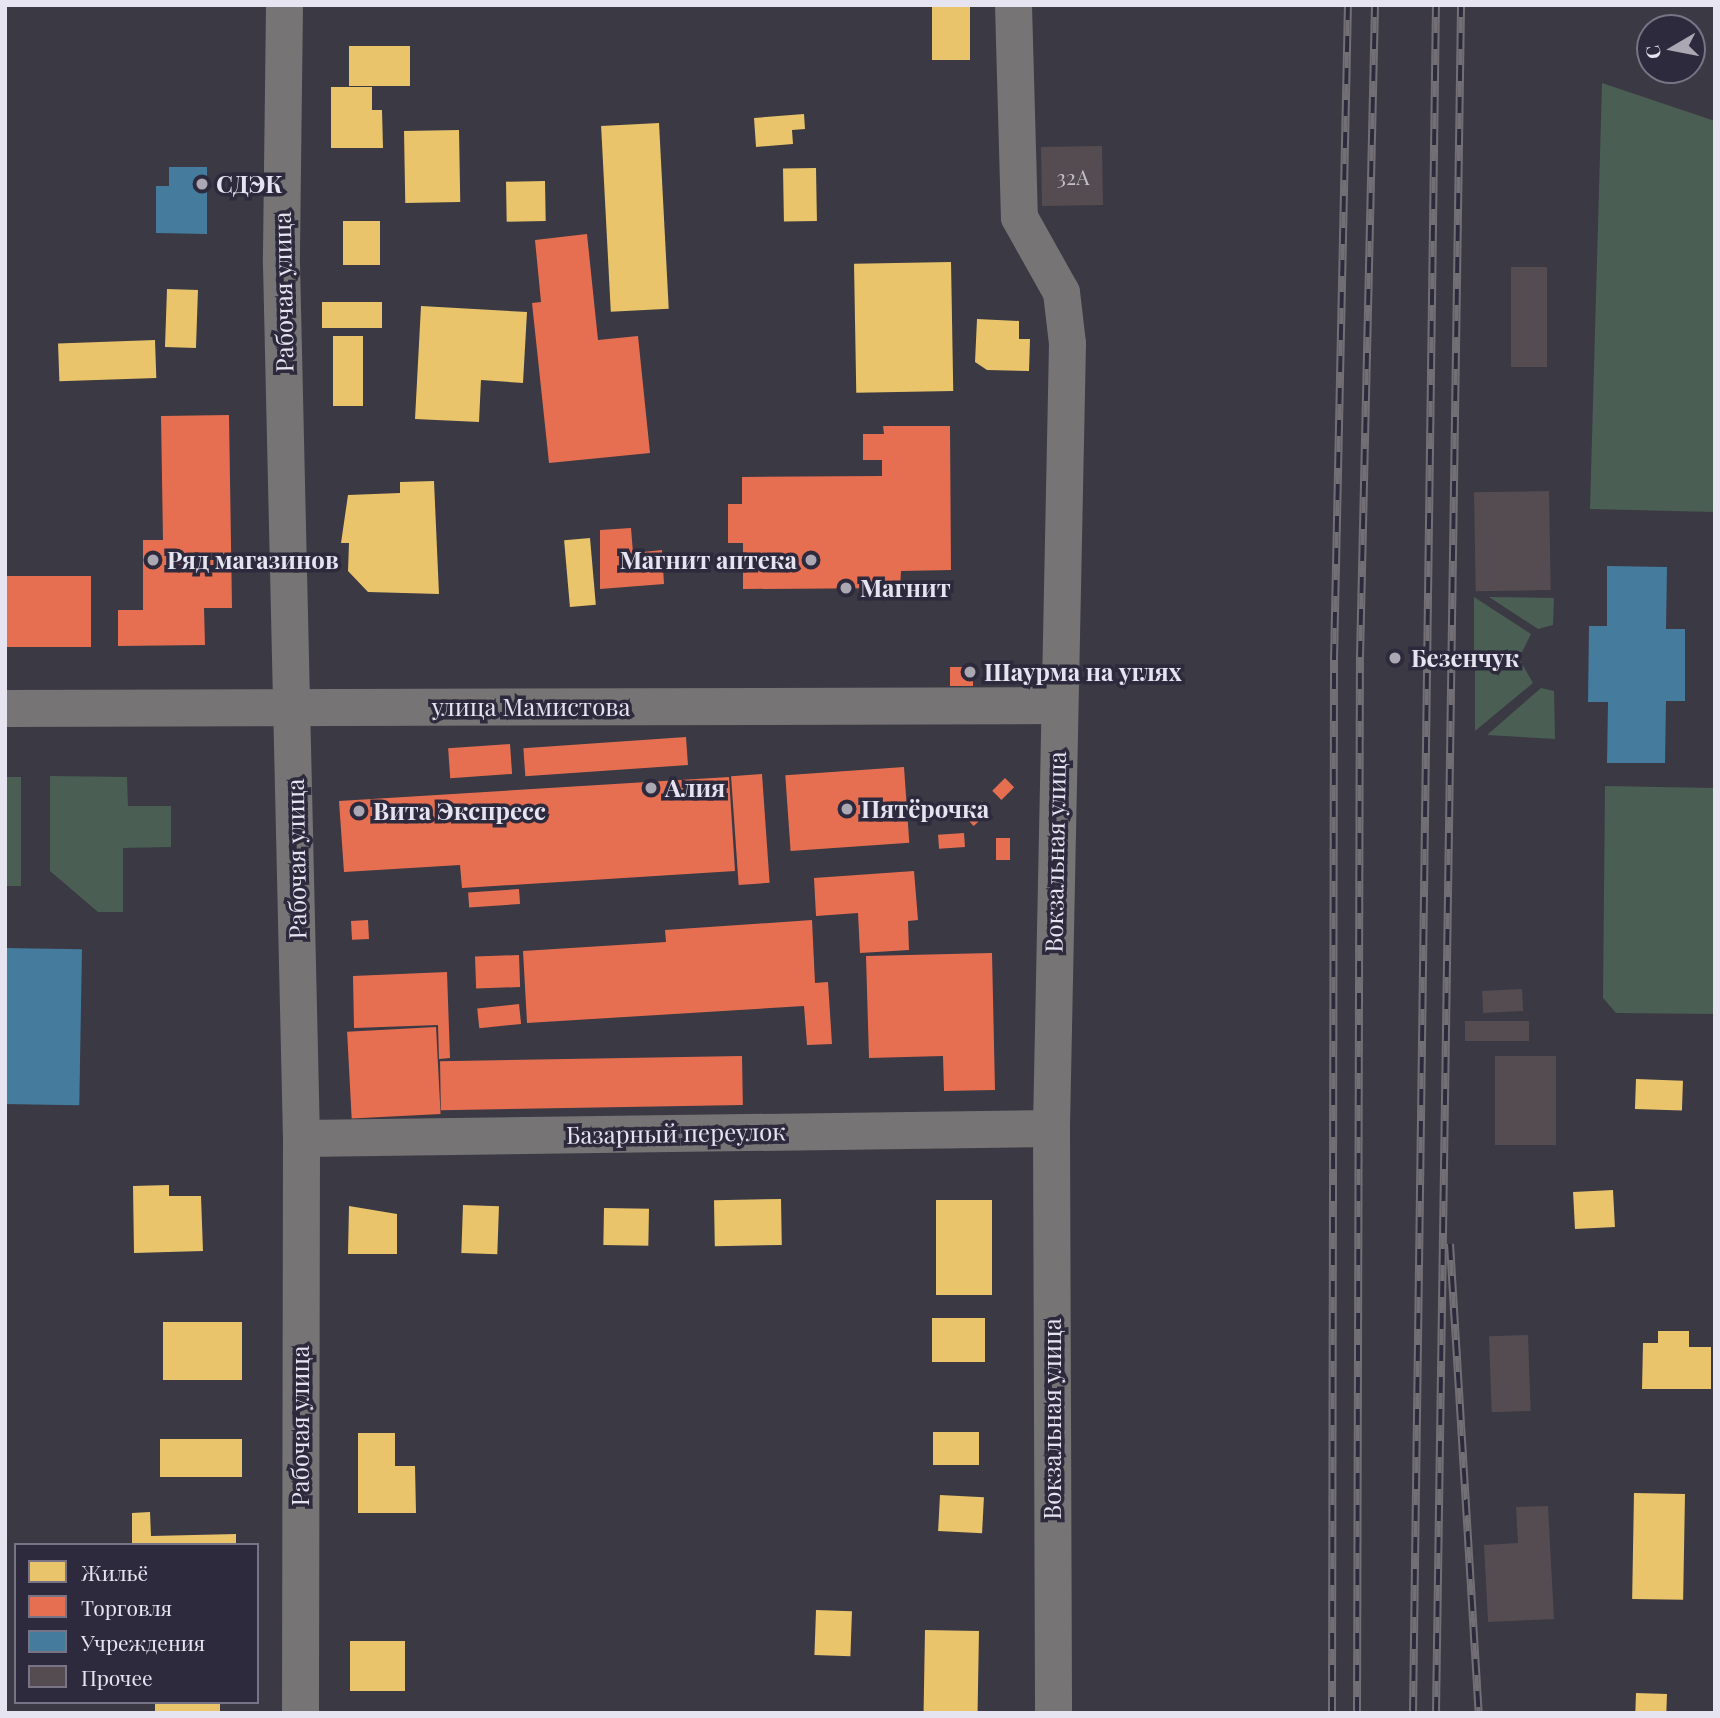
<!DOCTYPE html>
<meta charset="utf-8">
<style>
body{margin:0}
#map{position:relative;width:1720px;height:1718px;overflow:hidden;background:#3b3944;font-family:"Playfair Display",serif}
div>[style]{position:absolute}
.green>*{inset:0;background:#4a5e53;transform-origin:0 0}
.homes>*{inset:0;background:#e9c46a;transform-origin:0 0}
.shops>*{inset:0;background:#e76f51;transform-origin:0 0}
.public>*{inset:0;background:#457b9d;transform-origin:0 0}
.building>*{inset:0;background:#544c50;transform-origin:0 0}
.minor>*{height:37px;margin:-18.5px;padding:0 18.5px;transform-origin:18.5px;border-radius:18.5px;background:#767474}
.rail>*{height:8px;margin-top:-4px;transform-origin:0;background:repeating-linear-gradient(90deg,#2e2a3d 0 16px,#727074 0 32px);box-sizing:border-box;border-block:2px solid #727074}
.dots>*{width:19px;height:19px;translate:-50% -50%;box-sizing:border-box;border:4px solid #2e2a3d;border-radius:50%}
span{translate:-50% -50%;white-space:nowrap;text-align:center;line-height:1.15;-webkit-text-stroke:7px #2e2a3d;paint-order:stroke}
.number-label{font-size:21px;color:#c2bec9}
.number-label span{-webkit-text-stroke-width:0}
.poi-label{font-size:24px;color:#e7e4f1;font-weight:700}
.left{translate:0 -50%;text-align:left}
.right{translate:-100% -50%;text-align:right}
.street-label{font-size:24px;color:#e7e4f1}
.frame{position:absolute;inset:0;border:7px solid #e7e4f1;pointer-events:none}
.legend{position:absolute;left:14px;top:1543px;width:245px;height:161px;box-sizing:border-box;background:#2e2a3d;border:2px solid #787485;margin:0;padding:9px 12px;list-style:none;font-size:21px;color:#e7e4f1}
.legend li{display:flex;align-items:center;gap:14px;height:35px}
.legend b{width:35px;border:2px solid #787485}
.north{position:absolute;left:1636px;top:14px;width:70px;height:70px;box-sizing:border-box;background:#2e2a3d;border:2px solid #787485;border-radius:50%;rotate:260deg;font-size:19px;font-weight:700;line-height:28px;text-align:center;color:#e7e4f1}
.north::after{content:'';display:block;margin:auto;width:24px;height:32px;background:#aba8b4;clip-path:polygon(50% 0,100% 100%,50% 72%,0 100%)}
</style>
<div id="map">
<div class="green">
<i style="clip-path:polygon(1602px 83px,1715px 121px,1715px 512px,1590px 509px)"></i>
<i style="clip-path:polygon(1474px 597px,1531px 634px,1522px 652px,1474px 651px)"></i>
<i style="clip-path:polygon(1489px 597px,1554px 598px,1553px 625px,1538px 629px)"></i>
<i style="clip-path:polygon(1475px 661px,1521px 662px,1533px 683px,1475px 731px)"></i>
<i style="clip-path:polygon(1541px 688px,1554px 691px,1555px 739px,1487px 735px)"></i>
<i style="clip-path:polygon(50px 776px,127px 777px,128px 806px,171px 806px,171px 847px,123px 848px,123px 912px,98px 912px,50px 871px)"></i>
<i style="left:5px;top:777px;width:16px;height:109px"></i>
<i style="clip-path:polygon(1605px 786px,1715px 788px,1715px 1014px,1616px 1013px,1603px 998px)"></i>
</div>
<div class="homes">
<i style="left:932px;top:5px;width:38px;height:55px"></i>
<i style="left:349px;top:46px;width:61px;height:40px"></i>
<i style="clip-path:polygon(331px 87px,372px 87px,372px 110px,382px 110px,383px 148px,331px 148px)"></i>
<i style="clip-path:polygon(804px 114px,805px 129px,792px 130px,793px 144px,756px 147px,754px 118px)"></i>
<i style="left:659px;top:123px;width:186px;height:58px;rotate:87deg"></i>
<i style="left:459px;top:130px;width:72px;height:55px;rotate:89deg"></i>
<i style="left:816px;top:168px;width:53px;height:33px;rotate:89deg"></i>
<i style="left:545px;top:181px;width:40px;height:39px;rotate:89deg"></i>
<i style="left:343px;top:221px;width:37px;height:44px"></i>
<i style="left:951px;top:262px;width:129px;height:97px;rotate:89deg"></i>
<i style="left:167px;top:289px;width:31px;height:58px;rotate:2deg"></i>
<i style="left:322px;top:302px;width:60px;height:26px"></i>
<i style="clip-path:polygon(421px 306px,527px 312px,523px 383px,481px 380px,479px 422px,415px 419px)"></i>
<i style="clip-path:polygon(977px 319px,1019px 321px,1019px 339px,1030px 339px,1029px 371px,987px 370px,975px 362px)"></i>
<i style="left:333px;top:336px;width:30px;height:70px"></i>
<i style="left:155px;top:340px;width:38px;height:97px;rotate:88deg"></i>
<i style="clip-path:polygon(434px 481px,439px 594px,368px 592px,348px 571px,349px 543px,341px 543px,348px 495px,400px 493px,400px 482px)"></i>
<i style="left:590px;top:538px;width:67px;height:26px;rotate:85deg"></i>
<i style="left:1636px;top:1079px;width:47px;height:30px;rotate:2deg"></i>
<i style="clip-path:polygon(169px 1185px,169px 1196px,201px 1196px,203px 1251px,134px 1253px,133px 1186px)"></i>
<i style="left:1613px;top:1190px;width:37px;height:40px;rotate:87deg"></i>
<i style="left:781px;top:1199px;width:46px;height:67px;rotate:89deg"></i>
<i style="left:992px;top:1200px;width:95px;height:56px;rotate:90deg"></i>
<i style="left:463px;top:1205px;width:36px;height:48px;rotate:2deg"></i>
<i style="clip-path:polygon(349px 1206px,397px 1214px,397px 1254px,348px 1254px)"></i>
<i style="left:604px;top:1208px;width:45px;height:37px;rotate:1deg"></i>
<i style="left:985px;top:1318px;width:44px;height:53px;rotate:90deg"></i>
<i style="left:163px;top:1322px;width:79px;height:58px"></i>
<i style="clip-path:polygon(1658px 1331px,1689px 1331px,1689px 1347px,1711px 1347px,1711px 1389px,1642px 1389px,1643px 1343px,1658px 1343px)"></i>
<i style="left:979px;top:1432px;width:33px;height:46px;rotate:90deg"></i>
<i style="clip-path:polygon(358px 1433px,395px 1433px,395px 1466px,415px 1466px,416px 1513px,358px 1513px)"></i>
<i style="left:242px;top:1439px;width:38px;height:82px;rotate:90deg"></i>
<i style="left:1634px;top:1493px;width:51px;height:106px;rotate:1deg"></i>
<i style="left:940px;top:1495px;width:44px;height:36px;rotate:3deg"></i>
<i style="clip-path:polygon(150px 1512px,151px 1536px,236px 1534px,236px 1545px,132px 1545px,132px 1513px)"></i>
<i style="left:816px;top:1610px;width:36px;height:45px;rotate:2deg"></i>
<i style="left:925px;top:1630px;width:54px;height:83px;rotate:1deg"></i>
<i style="left:350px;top:1641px;width:55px;height:50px"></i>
<i style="left:1636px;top:1693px;width:31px;height:20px;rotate:2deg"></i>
<i style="left:155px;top:1702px;width:65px;height:11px"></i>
</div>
<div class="shops">
<i style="clip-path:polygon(587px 234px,598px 340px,638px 336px,650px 453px,549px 463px,532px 303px,541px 302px,535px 240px)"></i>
<i style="clip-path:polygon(229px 415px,232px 608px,204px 608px,205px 645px,118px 646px,118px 610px,143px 610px,143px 540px,163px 540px,161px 416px)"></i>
<i style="clip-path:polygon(883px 426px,950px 426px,951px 570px,901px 571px,900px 588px,743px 589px,743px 543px,728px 543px,728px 504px,742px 504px,742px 477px,882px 476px,882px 460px,863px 460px,863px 434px,884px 434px)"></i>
<i style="clip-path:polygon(631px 528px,633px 553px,662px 550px,664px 584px,600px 589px,600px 530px)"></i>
<i style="left:5px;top:576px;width:86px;height:71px"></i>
<i style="left:950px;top:667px;width:23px;height:19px"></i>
<i style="left:686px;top:737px;width:28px;height:163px;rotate:86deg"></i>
<i style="left:510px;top:744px;width:30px;height:62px;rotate:86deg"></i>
<i style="left:904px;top:767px;width:76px;height:119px;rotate:86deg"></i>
<i style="left:762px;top:774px;width:109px;height:31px;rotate:86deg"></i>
<i style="clip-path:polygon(729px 777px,735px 871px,462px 888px,460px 865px,344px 872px,339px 801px)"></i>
<i style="left:1005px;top:778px;width:13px;height:18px;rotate:45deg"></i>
<i style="left:982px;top:801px;width:13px;height:23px;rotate:48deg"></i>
<i style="left:964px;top:833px;width:14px;height:26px;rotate:86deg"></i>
<i style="left:1010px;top:838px;width:22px;height:14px;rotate:90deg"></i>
<i style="clip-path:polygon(914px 871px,918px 920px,908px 921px,909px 950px,860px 953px,858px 913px,816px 916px,814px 878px)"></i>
<i style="left:519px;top:889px;width:15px;height:51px;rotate:86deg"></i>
<i style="left:368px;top:920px;width:19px;height:17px;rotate:87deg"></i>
<i style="clip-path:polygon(812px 920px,815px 983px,828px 982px,832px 1044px,807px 1045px,804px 1006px,527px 1023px,523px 951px,666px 942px,665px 930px)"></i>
<i style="clip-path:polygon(992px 953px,995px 1090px,944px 1091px,943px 1056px,869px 1058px,866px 956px)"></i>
<i style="left:519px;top:955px;width:32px;height:44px;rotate:88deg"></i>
<i style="clip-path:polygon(447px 972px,450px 1058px,439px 1059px,438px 1025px,354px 1028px,353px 976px)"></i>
<i style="left:519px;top:1004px;width:20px;height:42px;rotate:84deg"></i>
<i style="left:436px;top:1027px;width:87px;height:89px;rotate:87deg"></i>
<i style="left:742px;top:1056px;width:49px;height:302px;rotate:89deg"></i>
</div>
<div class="public">
<i style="clip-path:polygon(169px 167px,207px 167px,207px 234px,156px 233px,156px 186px,169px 186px)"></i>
<i style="clip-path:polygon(1607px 566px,1667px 567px,1666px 629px,1685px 629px,1685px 701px,1666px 701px,1665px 763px,1607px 763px,1608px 702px,1588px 702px,1589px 626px,1607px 626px)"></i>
<i style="left:5px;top:948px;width:77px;height:156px;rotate:1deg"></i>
</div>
<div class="building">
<i style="left:1102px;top:146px;width:59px;height:61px;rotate:89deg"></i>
<i style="left:1511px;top:267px;width:36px;height:100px"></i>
<i style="left:1549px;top:491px;width:99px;height:75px;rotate:89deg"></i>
<i style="left:1522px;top:989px;width:22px;height:40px;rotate:87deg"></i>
<i style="left:1465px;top:1021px;width:64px;height:20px"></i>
<i style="left:1495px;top:1056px;width:61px;height:89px"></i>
<i style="left:1528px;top:1335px;width:76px;height:39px;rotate:88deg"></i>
<i style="clip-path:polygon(1548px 1506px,1554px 1619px,1488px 1622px,1484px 1545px,1518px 1543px,1516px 1507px)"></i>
</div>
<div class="minor">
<i style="left:284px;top:5px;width:259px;rotate:90.7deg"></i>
<i style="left:281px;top:264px;width:874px;rotate:88.69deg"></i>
<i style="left:301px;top:1138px;width:575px;rotate:90.1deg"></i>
<i style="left:1013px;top:5px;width:212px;rotate:88.4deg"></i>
<i style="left:1019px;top:217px;width:86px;rotate:60.8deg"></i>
<i style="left:1061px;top:292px;width:51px;rotate:83.3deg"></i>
<i style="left:1067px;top:343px;width:785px;rotate:91.17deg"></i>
<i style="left:1051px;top:1128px;width:585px;rotate:89.8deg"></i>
<i style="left:5px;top:708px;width:1051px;rotate:-0.16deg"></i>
<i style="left:301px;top:1138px;width:750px;rotate:-0.76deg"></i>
</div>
<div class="rail">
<i style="left:1450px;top:1244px;width:470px;rotate:86.5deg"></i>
<i style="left:1332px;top:1713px;width:1053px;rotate:-89.89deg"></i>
<i style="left:1334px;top:660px;width:655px;rotate:-88.78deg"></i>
<i style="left:1357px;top:1713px;width:1056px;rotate:-89.84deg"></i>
<i style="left:1360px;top:657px;width:652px;rotate:-88.68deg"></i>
<i style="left:1413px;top:1713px;width:1708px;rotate:-89.23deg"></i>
<i style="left:1436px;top:1713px;width:1708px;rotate:-89.16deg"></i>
</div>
<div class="dots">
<i style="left:202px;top:184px;background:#aba8b4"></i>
<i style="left:153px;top:560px;background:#aba8b4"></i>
<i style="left:811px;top:560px;background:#aba8b4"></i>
<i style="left:846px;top:588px;background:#aba8b4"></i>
<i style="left:1395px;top:658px;background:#aba8b4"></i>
<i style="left:970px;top:672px;background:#aba8b4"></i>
<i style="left:651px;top:788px;background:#aba8b4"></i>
<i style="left:847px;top:809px;background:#aba8b4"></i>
<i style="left:359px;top:811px;background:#aba8b4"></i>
</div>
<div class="number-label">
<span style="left:1073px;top:176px">32А</span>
</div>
<div class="poi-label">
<span class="left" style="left:216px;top:184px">СДЭК</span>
<span class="left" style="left:167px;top:560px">Ряд магазинов</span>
<span class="right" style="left:797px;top:560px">Магнит аптека</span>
<span class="left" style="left:860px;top:588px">Магнит</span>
<span class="left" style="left:1411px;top:658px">Безенчук</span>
<span class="left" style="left:984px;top:672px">Шаурма на углях</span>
<span class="left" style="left:665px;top:788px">Алия</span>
<span class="left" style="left:861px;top:809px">Пятёрочка</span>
<span class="left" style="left:373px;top:811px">Вита Экспресс</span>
</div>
<div class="street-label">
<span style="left:283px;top:292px;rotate:-91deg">Рабочая улица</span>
<span style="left:531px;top:707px">улица Мамистова</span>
<span style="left:1055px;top:852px;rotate:-89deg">Вокзальная улица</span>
<span style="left:296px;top:859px;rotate:-91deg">Рабочая улица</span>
<span style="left:676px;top:1133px;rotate:-1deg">Базарный переулок</span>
<span style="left:1052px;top:1419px;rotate:-90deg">Вокзальная улица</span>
<span style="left:300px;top:1426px;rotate:-90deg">Рабочая улица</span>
</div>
<div class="frame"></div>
<ul class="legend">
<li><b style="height:19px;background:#e9c46a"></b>Жильё</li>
<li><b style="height:19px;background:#e76f51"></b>Торговля</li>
<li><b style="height:19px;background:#457b9d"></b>Учреждения</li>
<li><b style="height:19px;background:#544c50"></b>Прочее</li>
</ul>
<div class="north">С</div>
</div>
